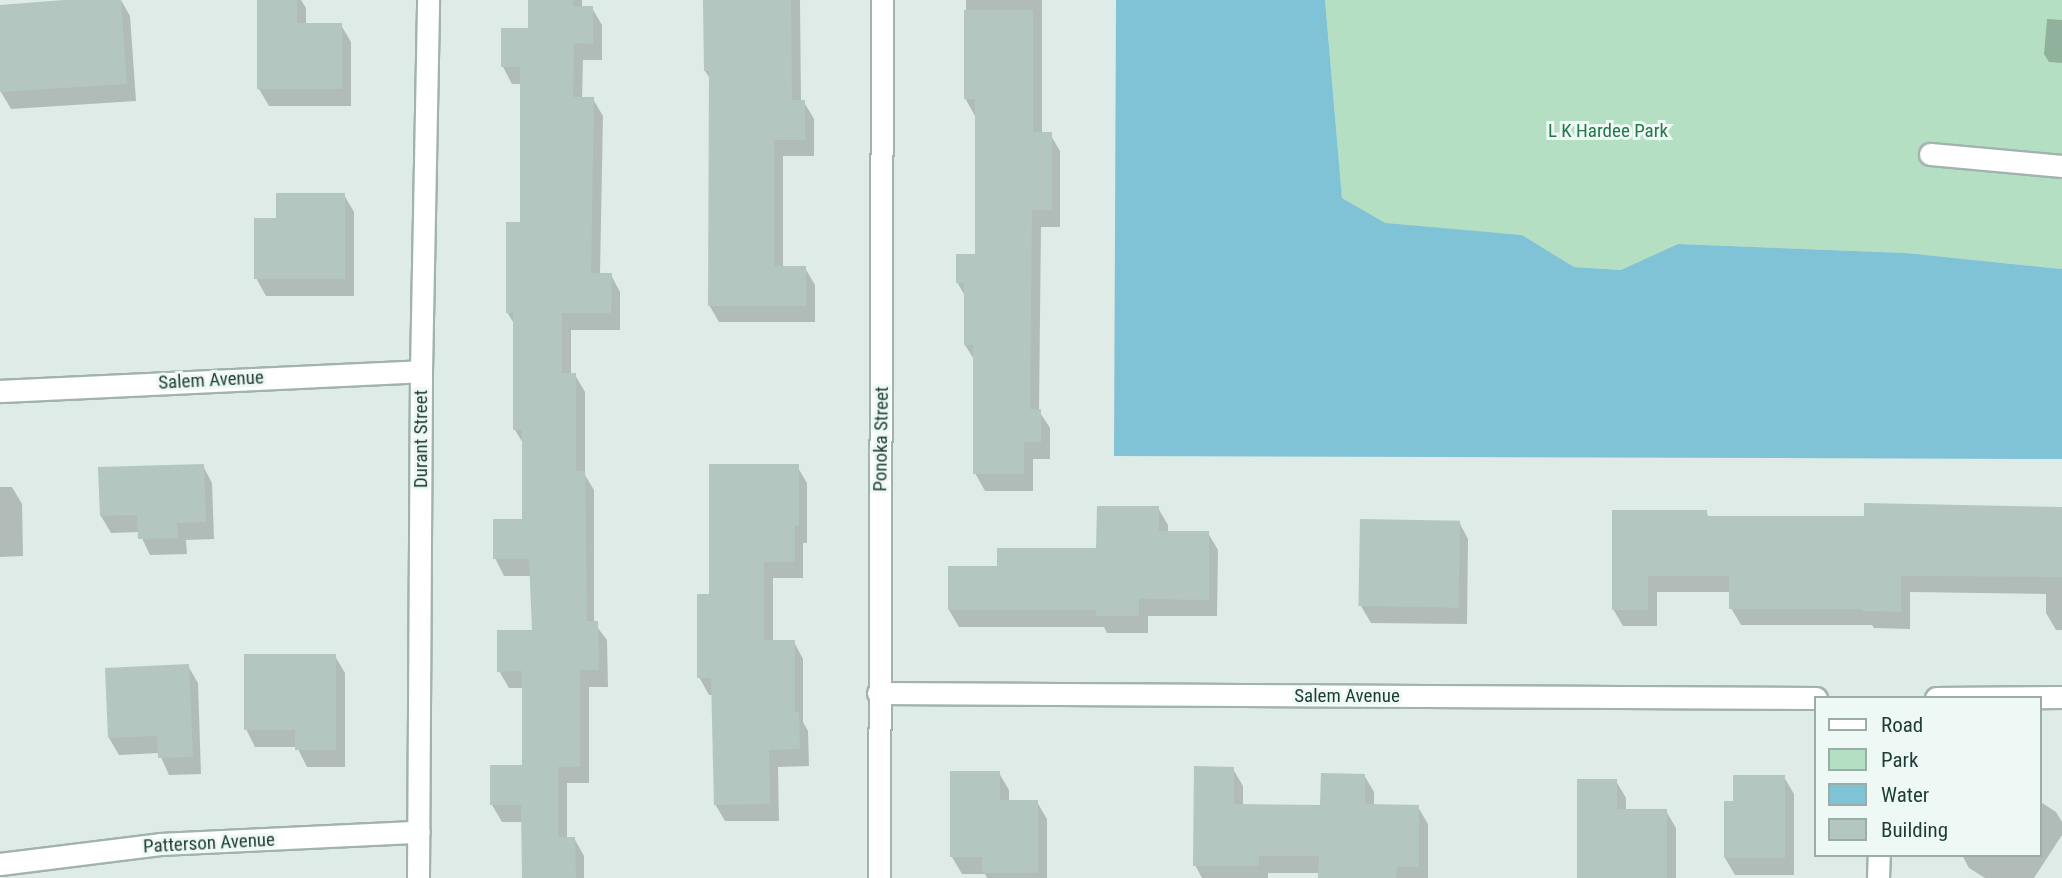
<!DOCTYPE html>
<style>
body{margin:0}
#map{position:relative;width:2062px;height:878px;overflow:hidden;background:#deebe6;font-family:"Roboto Condensed",sans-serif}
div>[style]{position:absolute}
.green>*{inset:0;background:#b4dfc3}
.water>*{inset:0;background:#80c2d6}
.shadow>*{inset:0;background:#0003}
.building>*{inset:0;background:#b3c6bf;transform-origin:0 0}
.roads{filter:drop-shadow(2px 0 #a1b3ae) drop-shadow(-2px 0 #a1b3ae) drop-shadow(0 2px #a1b3ae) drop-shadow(0 -2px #a1b3ae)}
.minor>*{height:21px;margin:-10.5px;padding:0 10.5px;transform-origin:10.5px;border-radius:10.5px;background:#fff}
span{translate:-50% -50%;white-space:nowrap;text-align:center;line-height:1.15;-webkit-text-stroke:6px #eef8f4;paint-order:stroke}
.park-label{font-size:19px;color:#25764a}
.street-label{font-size:19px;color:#1e3c36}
.legend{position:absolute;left:1814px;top:696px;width:228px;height:161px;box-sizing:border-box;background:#eef8f4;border:2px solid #9bada8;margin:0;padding:9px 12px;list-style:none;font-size:21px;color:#1e3c36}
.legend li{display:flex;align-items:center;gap:14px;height:35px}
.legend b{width:35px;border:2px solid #9bada8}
</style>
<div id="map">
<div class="green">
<i style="clip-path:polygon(1325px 0,2062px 0,2062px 269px,1906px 253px,1678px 244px,1622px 270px,1574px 267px,1522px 235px,1385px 224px,1342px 198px)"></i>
</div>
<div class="water">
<i style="clip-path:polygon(1116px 0,1325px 0,1342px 198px,1385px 223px,1522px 235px,1574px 267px,1621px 270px,1678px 244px,1906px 253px,2062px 269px,2062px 459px,1114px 456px)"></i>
</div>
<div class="shadow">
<i style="clip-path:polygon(96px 0,121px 0,130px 16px,136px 101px,11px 109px,1px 92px,0 6px)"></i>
<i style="clip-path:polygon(259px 0,301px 0,306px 8px,306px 25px,341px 25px,351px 42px,351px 106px,269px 106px,259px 89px)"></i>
<i style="clip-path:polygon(530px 0,582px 0,582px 8px,592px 8px,602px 25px,602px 60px,583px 60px,582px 99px,593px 99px,603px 116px,600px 275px,611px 275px,620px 292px,620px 330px,571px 330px,571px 375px,575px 375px,585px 392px,585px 475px,594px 490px,594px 623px,607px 640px,608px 687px,589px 687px,589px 783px,567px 783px,567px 839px,574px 838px,584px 856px,584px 878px,524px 878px,523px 822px,502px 822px,492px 805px,524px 766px,524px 688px,509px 688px,499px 671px,533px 632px,532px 576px,504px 576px,495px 558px,524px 521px,524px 445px,515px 430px,515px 325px,507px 312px,521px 224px,521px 84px,512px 84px,503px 67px,529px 30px)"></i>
<i style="clip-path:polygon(705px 0,800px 0,801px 102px,804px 102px,814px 119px,814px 156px,783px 156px,783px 268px,805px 268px,815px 285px,815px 322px,719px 322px,709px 305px,711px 80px,705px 71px)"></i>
<i style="clip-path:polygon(966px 0,1042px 0,1042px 134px,1050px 134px,1060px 151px,1060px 227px,1041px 227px,1039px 411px,1050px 428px,1050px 459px,1033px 459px,1033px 491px,985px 491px,975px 473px,975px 361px,965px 345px,965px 296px,957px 282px,977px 255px,975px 116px,965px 98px)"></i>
<i style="clip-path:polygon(2047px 19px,2062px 20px,2062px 63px,2049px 62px,2044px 54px)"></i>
<i style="clip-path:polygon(344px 195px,354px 212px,354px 296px,266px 296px,256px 278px,277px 220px)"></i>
<i style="clip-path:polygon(203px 466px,212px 483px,214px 539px,186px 540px,187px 554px,150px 555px,139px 532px,111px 533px,101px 516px)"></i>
<i style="clip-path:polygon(797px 466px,807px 483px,807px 543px,803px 543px,803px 578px,773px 578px,773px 642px,794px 642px,803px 659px,803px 722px,808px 731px,809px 766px,778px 767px,779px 821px,725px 821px,715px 804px,713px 695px,709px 695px,699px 677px,711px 595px)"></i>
<i style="clip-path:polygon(0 487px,12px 487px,22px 504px,23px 556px,0 557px)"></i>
<i style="clip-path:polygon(1158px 508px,1168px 525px,1168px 533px,1208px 533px,1218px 550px,1217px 616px,1148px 616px,1148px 633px,1107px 633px,1104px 627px,959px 627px,949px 610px,999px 567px,1098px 550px)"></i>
<i style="clip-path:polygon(2062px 508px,2062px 630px,2056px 630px,2046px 613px,2046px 594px,1910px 592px,1910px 629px,1874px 628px,1872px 625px,1741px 625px,1731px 608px,1731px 592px,1657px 592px,1657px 626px,1623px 626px,1613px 609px,1706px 511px,1709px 518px,1866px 518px)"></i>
<i style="clip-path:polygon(1459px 522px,1468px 539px,1467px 624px,1371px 623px,1361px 606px)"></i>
<i style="clip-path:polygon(335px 656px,345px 673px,345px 767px,307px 767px,297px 747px,255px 747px,246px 729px)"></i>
<i style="clip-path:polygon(188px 666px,198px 683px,201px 774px,169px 775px,159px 753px,119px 755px,109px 738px)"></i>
<i style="clip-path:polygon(1233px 769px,1243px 786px,1243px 806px,1322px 806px,1364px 775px,1374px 792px,1374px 806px,1418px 807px,1428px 824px,1428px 878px,1320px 878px,1320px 873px,1268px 873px,1268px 878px,1202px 878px,1195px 865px)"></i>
<i style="clip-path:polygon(999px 773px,1009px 790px,1009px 802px,1037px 802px,1047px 819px,1047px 878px,987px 878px,985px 874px,962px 874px,952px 857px)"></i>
<i style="clip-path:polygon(1784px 777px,1794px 794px,1794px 875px,1735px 875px,1725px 858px,1725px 803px,1735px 803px)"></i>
<i style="clip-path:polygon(1616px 781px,1626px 798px,1626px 811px,1666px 811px,1676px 828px,1676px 878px,1579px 878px)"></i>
<i style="clip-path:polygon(2039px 801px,2056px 812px,2062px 822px,2062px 835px,2034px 878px,1985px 878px,1969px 868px,1962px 855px,2039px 855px)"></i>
</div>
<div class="building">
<i style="clip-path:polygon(64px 0,121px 0,127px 84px,0 92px,0 5px)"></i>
<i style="clip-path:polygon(257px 0,297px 0,297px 23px,342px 23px,342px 89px,257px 89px)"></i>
<i style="clip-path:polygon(528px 0,573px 0,573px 6px,593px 6px,593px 44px,574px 43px,573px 97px,594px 97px,591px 273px,612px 273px,611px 313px,562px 313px,562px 373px,576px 373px,576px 471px,585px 471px,587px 621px,598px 621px,599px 670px,580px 670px,580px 767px,558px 767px,558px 837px,575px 837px,576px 878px,522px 878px,521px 805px,490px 805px,490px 765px,522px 765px,522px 671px,497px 672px,497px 630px,532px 630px,529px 559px,493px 559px,493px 519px,522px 519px,522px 430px,513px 430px,513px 313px,506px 313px,506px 222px,520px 222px,520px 67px,501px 67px,501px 28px,528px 28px)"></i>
<i style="clip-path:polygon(703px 0,791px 0,792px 100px,805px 100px,805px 140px,774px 140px,774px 266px,806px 266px,806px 306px,708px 306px,709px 71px,704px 71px)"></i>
<i style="clip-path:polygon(964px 10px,1033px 10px,1033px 132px,1052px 132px,1052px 210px,1032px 210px,1030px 409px,1041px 409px,1041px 442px,1024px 442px,1024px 474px,973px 474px,973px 345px,964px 345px,964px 283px,956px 283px,956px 254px,975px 254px,975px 99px,964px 99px)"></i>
<i style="clip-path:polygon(276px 193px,345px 193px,345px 279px,254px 279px,254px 218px,276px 218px)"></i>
<i style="clip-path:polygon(204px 464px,206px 522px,177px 523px,178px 538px,138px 539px,137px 515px,100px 516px,98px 467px)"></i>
<i style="clip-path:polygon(709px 464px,799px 464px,799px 526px,795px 526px,795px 562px,764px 562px,764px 640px,795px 640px,795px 712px,799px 712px,800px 749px,769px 750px,770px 804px,714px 805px,711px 678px,697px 678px,697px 594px,709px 594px)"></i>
<i style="clip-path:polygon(1864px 503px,2062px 507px,2062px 577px,1901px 576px,1901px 612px,1862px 611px,1862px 609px,1729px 609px,1729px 576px,1648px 576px,1648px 610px,1612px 610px,1612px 510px,1707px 510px,1707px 516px,1864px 516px)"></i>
<i style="clip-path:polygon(1097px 506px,1159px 506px,1159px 531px,1209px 531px,1209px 600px,1139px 599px,1139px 616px,1096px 616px,1096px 610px,948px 610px,948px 566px,997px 566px,997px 548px,1096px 548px)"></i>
<i style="left:1360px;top:519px;width:100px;height:87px;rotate:1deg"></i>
<i style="clip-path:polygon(244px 654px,336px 654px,336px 750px,295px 750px,295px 730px,244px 730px)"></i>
<i style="clip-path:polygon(189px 664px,193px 757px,158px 758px,157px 736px,108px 738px,105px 668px)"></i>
<i style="clip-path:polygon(1194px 766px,1234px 767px,1234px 804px,1320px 805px,1321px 773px,1365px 774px,1365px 804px,1419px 805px,1419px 867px,1397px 867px,1396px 878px,1318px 878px,1319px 856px,1259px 856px,1259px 866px,1193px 866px)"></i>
<i style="clip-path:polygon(950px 771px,1000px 771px,1000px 800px,1038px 800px,1038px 873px,982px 873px,982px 857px,950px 857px)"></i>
<i style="clip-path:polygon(1733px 775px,1785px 775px,1785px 858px,1724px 858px,1724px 801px,1733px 801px)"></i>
<i style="clip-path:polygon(1577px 779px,1617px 779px,1617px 809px,1667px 809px,1667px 878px,1577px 878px)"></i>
</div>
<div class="roads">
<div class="minor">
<i style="left:1930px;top:154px;width:133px;rotate:5.2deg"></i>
<i style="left:0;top:391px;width:421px;rotate:-2.7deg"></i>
<i style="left:878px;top:693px;width:938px;rotate:0.31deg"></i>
<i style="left:1936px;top:698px;width:126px;rotate:-0.5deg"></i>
<i style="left:0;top:864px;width:161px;rotate:-7.1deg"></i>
<i style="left:160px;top:844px;width:259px;rotate:-2.7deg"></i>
<i style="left:418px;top:878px;width:507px;rotate:-89.66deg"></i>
<i style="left:421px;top:371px;width:371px;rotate:-88.9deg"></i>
<i style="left:879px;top:878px;width:878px;rotate:-89.8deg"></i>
<i style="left:1878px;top:878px;width:23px;rotate:-88deg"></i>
</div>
</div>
<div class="park-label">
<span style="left:1608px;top:131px">L K Hardee Park</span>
</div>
<div class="street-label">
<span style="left:211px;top:380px;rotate:-3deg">Salem Avenue</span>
<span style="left:421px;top:439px;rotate:-90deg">Durant Street</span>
<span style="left:881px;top:439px;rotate:-89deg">Ponoka Street</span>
<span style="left:1347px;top:696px">Salem Avenue</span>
<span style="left:209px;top:843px;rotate:-3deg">Patterson Avenue</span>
</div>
<ul class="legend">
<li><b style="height:9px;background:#fff"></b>Road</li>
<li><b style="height:19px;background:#b4dfc3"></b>Park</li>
<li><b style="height:19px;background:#80c2d6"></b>Water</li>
<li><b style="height:19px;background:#b3c6bf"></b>Building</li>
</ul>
</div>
